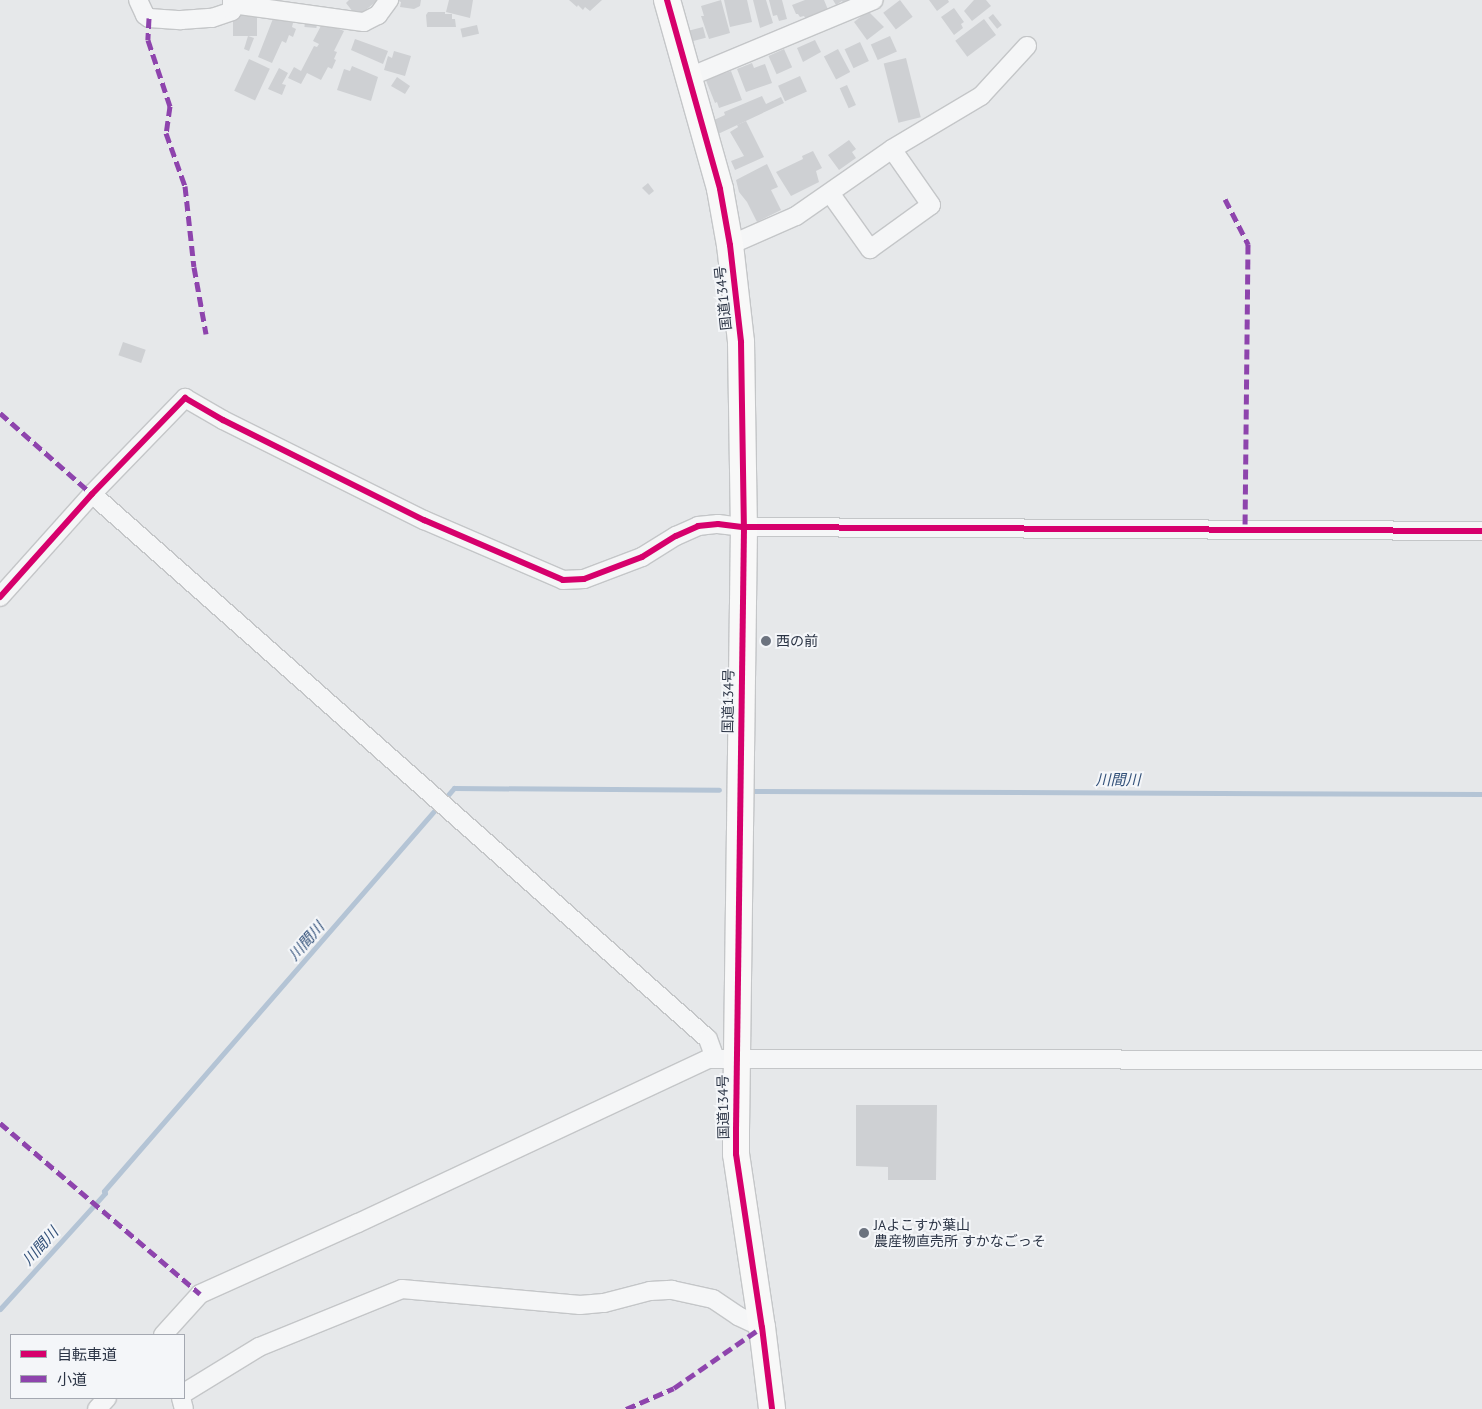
<!DOCTYPE html>
<meta charset="utf-8">
<style>
body{margin:0}
#map{position:relative;width:1482px;height:1409px;overflow:hidden;background:#e6e8ea;font-family:"PT Sans","Noto Sans JP",sans-serif}
div>[style]{position:absolute}
.stream>*{height:5px;margin:-2.5px;padding:0 2.5px;transform-origin:2.5px;border-radius:2.5px;background:#b4c4d5}
.building>*{inset:0;background:#ced0d3;transform-origin:0 0}
.roads{filter:drop-shadow(1px 0 #c4c6c8) drop-shadow(-1px 0 #c4c6c8) drop-shadow(0 1px #c4c6c8) drop-shadow(0 -1px #c4c6c8)}
.minor>*{height:18px;margin:-9px;padding:0 9px;transform-origin:9px;border-radius:9px;background:#f5f6f7}
.highway>*{height:26px;margin:-13px;padding:0 13px;transform-origin:13px;border-radius:13px;background:#f8f8f8}
.quiet>*{height:5px;margin-top:-2.5px;transform-origin:0;background:repeating-linear-gradient(90deg,#8e44ad 0 10px,transparent 0 15px)}
.cycleway>*{height:6px;margin:-3px;padding:0 3px;transform-origin:3px;border-radius:3px;background:#d6006c}
.dots>*{width:14px;height:14px;translate:-50% -50%;box-sizing:border-box;border:2px solid #f4f6f9;border-radius:50%}
span{translate:-50% -50%;white-space:nowrap;text-align:center;line-height:1.15;-webkit-text-stroke:4px #f4f6f9;paint-order:stroke}
.street-label{font-size:14px;color:#2b3445}
.poi-label{font-size:14px;color:#2b3445}
.left{translate:0 -50%;text-align:left}
.water-label{font-size:15px;color:#34527a;font-style:italic}
.legend{position:absolute;left:10px;top:1334px;width:175px;height:65px;box-sizing:border-box;background:#f4f6f9;border:1px solid #a4a8b1;margin:0;padding:6px 9px;list-style:none;font-size:15px;color:#2b3445}
.legend li{display:flex;align-items:center;gap:10px;height:25px}
.legend b{width:25px;border:1px solid #a4a8b1}
</style>
<div id="map">
<div class="stream">
<i style="left:754px;top:791px;width:728px;rotate:0.24deg"></i>
<i style="left:0;top:1309px;width:156px;rotate:-47.8deg"></i>
<i style="left:105px;top:1193px;width:2px;rotate:-117deg"></i>
<i style="left:104px;top:1191px;width:534px;rotate:-49.03deg"></i>
<i style="left:454px;top:788px;width:265px;rotate:0.4deg"></i>
</div>
<div class="building">
<i style="clip-path:polygon(349px 0,378px 0,357px 17px,346px 3px)"></i>
<i style="clip-path:polygon(395px 0,421px 0,420px 6px,414px 9px,400px 7px,401px 2px)"></i>
<i style="clip-path:polygon(449px 0,473px 0,470px 18px,446px 12px)"></i>
<i style="clip-path:polygon(569px 0,602px 0,590px 11px,585px 7px,583px 10px,578px 5px,577px 7px)"></i>
<i style="clip-path:polygon(721px 0,730px 33px,709px 39px,701px 16px,704px 16px,701px 6px)"></i>
<i style="clip-path:polygon(724px 0,747px 0,752px 22px,730px 27px)"></i>
<i style="clip-path:polygon(753px 0,766px 0,773px 23px,760px 28px)"></i>
<i style="clip-path:polygon(769px 0,782px 0,787px 19px,779px 21px,777px 15px,773px 16px)"></i>
<i style="clip-path:polygon(805px 0,824px 0,829px 12px,807px 21px,804px 16px,800px 17px,798px 14px,796px 14px,792px 5px)"></i>
<i style="clip-path:polygon(833px 0,851px 0,844px 5px,842px 1px,836px 5px)"></i>
<i style="left:900px;top:0;width:21px;height:21px;rotate:53deg"></i>
<i style="clip-path:polygon(929px 0,948px 0,949px 2px,937px 11px)"></i>
<i style="clip-path:polygon(974px 0,986px 0,991px 6px,972px 21px,964px 11px)"></i>
<i style="clip-path:polygon(954px 8px,964px 22px,961px 24px,963px 28px,954px 35px,941px 17px)"></i>
<i style="clip-path:polygon(868px 11px,884px 27px,867px 40px,854px 22px)"></i>
<i style="clip-path:polygon(428px 12px,445px 12px,445px 14px,452px 14px,452px 19px,455px 19px,456px 27px,427px 27px,426px 15px)"></i>
<i style="left:993px;top:14px;width:14px;height:6px;rotate:51deg"></i>
<i style="left:233px;top:15px;width:24px;height:21px"></i>
<i style="clip-path:polygon(274px 16px,293px 23px,292px 27px,296px 29px,293px 37px,289px 35px,286px 43px,282px 41px,272px 63px,258px 57px)"></i>
<i style="left:984px;top:19px;width:20px;height:36px;rotate:53deg"></i>
<i style="left:305px;top:21px;width:12px;height:6px;rotate:5deg"></i>
<i style="clip-path:polygon(323px 22px,344px 31px,334px 51px,337px 52px,334px 59px,336px 60px,332px 69px,328px 67px,321px 80px,307px 73px,301px 84px,288px 78px,294px 67px,301px 71px,314px 46px,317px 47px,319px 44px,313px 41px)"></i>
<i style="left:477px;top:25px;width:9px;height:17px;rotate:77deg"></i>
<i style="left:703px;top:27px;width:11px;height:14px;rotate:75deg"></i>
<i style="clip-path:polygon(248px 36px,254px 38px,249px 51px,244px 49px)"></i>
<i style="left:890px;top:36px;width:17px;height:21px;rotate:66deg"></i>
<i style="clip-path:polygon(355px 39px,388px 51px,383px 64px,351px 50px)"></i>
<i style="clip-path:polygon(815px 40px,821px 52px,803px 62px,797px 48px)"></i>
<i style="left:860px;top:42px;width:21px;height:17px;rotate:65deg"></i>
<i style="left:784px;top:49px;width:20px;height:17px;rotate:66deg"></i>
<i style="left:838px;top:49px;width:26px;height:16px;rotate:62deg"></i>
<i style="clip-path:polygon(394px 51px,411px 56px,405px 76px,384px 70px,388px 56px,392px 58px)"></i>
<i style="left:906px;top:58px;width:61px;height:23px;rotate:76deg"></i>
<i style="left:249px;top:59px;width:23px;height:35px;rotate:25deg"></i>
<i style="clip-path:polygon(752px 63px,754px 68px,765px 64px,772px 83px,746px 92px,737px 69px)"></i>
<i style="clip-path:polygon(352px 66px,378px 77px,371px 101px,337px 90px,344px 69px,350px 71px)"></i>
<i style="clip-path:polygon(279px 68px,288px 73px,282px 84px,286px 85px,282px 95px,268px 89px)"></i>
<i style="clip-path:polygon(731px 71px,742px 100px,719px 108px,717px 102px,715px 103px,705px 78px,718px 72px,719px 75px)"></i>
<i style="left:800px;top:76px;width:17px;height:24px;rotate:66deg"></i>
<i style="clip-path:polygon(397px 77px,410px 86px,405px 94px,391px 86px)"></i>
<i style="left:847px;top:85px;width:22px;height:8px;rotate:66deg"></i>
<i style="clip-path:polygon(762px 96px,766px 104px,781px 97px,784px 103px,718px 134px,714px 120px,725px 115px,724px 112px)"></i>
<i style="clip-path:polygon(746px 121px,764px 157px,735px 170px,731px 161px,744px 156px,730px 132px,738px 127px,737px 125px)"></i>
<i style="clip-path:polygon(849px 140px,856px 149px,852px 152px,856px 158px,839px 170px,828px 155px)"></i>
<i style="clip-path:polygon(813px 151px,822px 168px,816px 171px,819px 182px,791px 196px,776px 172px,803px 159px,802px 156px)"></i>
<i style="clip-path:polygon(767px 164px,778px 187px,771px 190px,781px 210px,757px 222px,747px 202px,739px 192px,736px 180px)"></i>
<i style="clip-path:polygon(648px 183px,654px 191px,649px 195px,642px 188px)"></i>
<i style="left:123px;top:342px;width:24px;height:14px;rotate:19deg"></i>
<i style="clip-path:polygon(856px 1105px,937px 1105px,936px 1180px,888px 1180px,888px 1167px,856px 1166px)"></i>
</div>
<div class="roads">
<div class="minor">
<i style="left:138px;top:0;width:17px;rotate:65deg"></i>
<i style="left:145px;top:15px;width:5px;rotate:37deg"></i>
<i style="left:149px;top:18px;width:32px;rotate:4deg"></i>
<i style="left:181px;top:20px;width:31px;rotate:-4deg"></i>
<i style="left:212px;top:18px;width:21px;rotate:-19deg"></i>
<i style="left:232px;top:11px;width:11px;rotate:-90deg"></i>
<i style="left:232px;top:4px;width:133px;rotate:7.8deg"></i>
<i style="left:364px;top:22px;width:16px;rotate:-27deg"></i>
<i style="left:378px;top:15px;width:19px;rotate:-54deg"></i>
<i style="left:689px;top:77px;width:200px;rotate:-22.6deg"></i>
<i style="left:830px;top:193px;width:69px;rotate:54.5deg"></i>
<i style="left:870px;top:249px;width:75px;rotate:-35.8deg"></i>
<i style="left:931px;top:205px;width:68px;rotate:-124.9deg"></i>
<i style="left:730px;top:245px;width:72px;rotate:-23.7deg"></i>
<i style="left:796px;top:216px;width:117px;rotate:-34.9deg"></i>
<i style="left:892px;top:149px;width:104px;rotate:-30.8deg"></i>
<i style="left:981px;top:96px;width:68px;rotate:-47.4deg"></i>
<i style="left:92px;top:494px;width:822px;rotate:41.5deg"></i>
<i style="left:708px;top:1039px;width:20px;rotate:70deg"></i>
<i style="left:0;top:597px;width:138px;rotate:-48.2deg"></i>
<i style="left:92px;top:494px;width:134px;rotate:-45.9deg"></i>
<i style="left:185px;top:398px;width:44px;rotate:30.1deg"></i>
<i style="left:223px;top:420px;width:225px;rotate:26.5deg"></i>
<i style="left:424px;top:520px;width:151px;rotate:23.3deg"></i>
<i style="left:563px;top:580px;width:21px;rotate:-3deg"></i>
<i style="left:584px;top:579px;width:62px;rotate:-20.8deg"></i>
<i style="left:642px;top:557px;width:40px;rotate:-32deg"></i>
<i style="left:676px;top:536px;width:24px;rotate:-24deg"></i>
<i style="left:698px;top:526px;width:20px;rotate:-6deg"></i>
<i style="left:718px;top:524px;width:26px;rotate:7deg"></i>
<i style="left:744px;top:527px;width:738px;rotate:0.31deg"></i>
<i style="left:163px;top:1335px;width:55px;rotate:-47.9deg"></i>
<i style="left:200px;top:1294px;width:173px;rotate:-24.2deg"></i>
<i style="left:358px;top:1223px;width:387px;rotate:-25.1deg"></i>
<i style="left:708px;top:1059px;width:774px;rotate:0.07deg"></i>
<i style="left:184px;top:1393px;width:88px;rotate:-31.5deg"></i>
<i style="left:259px;top:1347px;width:154px;rotate:-22.1deg"></i>
<i style="left:402px;top:1289px;width:179px;rotate:5.1deg"></i>
<i style="left:580px;top:1305px;width:24px;rotate:-5deg"></i>
<i style="left:604px;top:1303px;width:48px;rotate:-14.6deg"></i>
<i style="left:650px;top:1291px;width:22px;rotate:-3deg"></i>
<i style="left:672px;top:1290px;width:42px;rotate:12.4deg"></i>
<i style="left:713px;top:1299px;width:30px;rotate:34deg"></i>
<i style="left:738px;top:1316px;width:26px;rotate:25deg"></i>
<i style="left:181px;top:1398px;width:11px;rotate:75deg"></i>
<i style="left:97px;top:1409px;width:15px;rotate:-48deg"></i>
</div>
<div class="highway">
<i style="left:667px;top:0;width:196px;rotate:74.3deg"></i>
<i style="left:720px;top:189px;width:57px;rotate:79.9deg"></i>
<i style="left:730px;top:245px;width:98px;rotate:83.5deg"></i>
<i style="left:741px;top:342px;width:185px;rotate:89.1deg"></i>
<i style="left:744px;top:527px;width:603px;rotate:90.76deg"></i>
<i style="left:736px;top:1130px;width:24px;rotate:90deg"></i>
<i style="left:736px;top:1154px;width:175px;rotate:81.5deg"></i>
<i style="left:762px;top:1327px;width:83px;rotate:83deg"></i>
</div>
</div>
<div class="quiet">
<i style="left:149px;top:18px;width:22px;rotate:93deg"></i>
<i style="left:148px;top:40px;width:70px;rotate:71.6deg"></i>
<i style="left:170px;top:106px;width:27px;rotate:98deg"></i>
<i style="left:166px;top:133px;width:56px;rotate:70.3deg"></i>
<i style="left:185px;top:186px;width:81px;rotate:83.7deg"></i>
<i style="left:194px;top:267px;width:68px;rotate:79.8deg"></i>
<i style="left:1225px;top:199px;width:51px;rotate:62.9deg"></i>
<i style="left:1248px;top:244px;width:286px;rotate:90.6deg"></i>
<i style="left:0;top:413px;width:123px;rotate:41.4deg"></i>
<i style="left:0;top:1123px;width:263px;rotate:40.5deg"></i>
<i style="left:626px;top:1409px;width:52px;rotate:-23.6deg"></i>
<i style="left:674px;top:1388px;width:107px;rotate:-34.7deg"></i>
</div>
<div class="cycleway">
<i style="left:667px;top:0;width:196px;rotate:74.3deg"></i>
<i style="left:720px;top:189px;width:57px;rotate:79.9deg"></i>
<i style="left:730px;top:245px;width:98px;rotate:83.5deg"></i>
<i style="left:741px;top:342px;width:185px;rotate:89.1deg"></i>
<i style="left:744px;top:527px;width:603px;rotate:90.76deg"></i>
<i style="left:736px;top:1130px;width:24px;rotate:90deg"></i>
<i style="left:736px;top:1154px;width:175px;rotate:81.5deg"></i>
<i style="left:762px;top:1327px;width:83px;rotate:83deg"></i>
<i style="left:0;top:597px;width:138px;rotate:-48.2deg"></i>
<i style="left:92px;top:494px;width:134px;rotate:-45.9deg"></i>
<i style="left:185px;top:398px;width:44px;rotate:30.1deg"></i>
<i style="left:223px;top:420px;width:225px;rotate:26.5deg"></i>
<i style="left:424px;top:520px;width:151px;rotate:23.3deg"></i>
<i style="left:563px;top:580px;width:21px;rotate:-3deg"></i>
<i style="left:584px;top:579px;width:62px;rotate:-20.8deg"></i>
<i style="left:642px;top:557px;width:40px;rotate:-32deg"></i>
<i style="left:676px;top:536px;width:24px;rotate:-24deg"></i>
<i style="left:698px;top:526px;width:20px;rotate:-6deg"></i>
<i style="left:718px;top:524px;width:26px;rotate:7deg"></i>
<i style="left:744px;top:527px;width:738px;rotate:0.31deg"></i>
</div>
<div class="dots">
<i style="left:766px;top:641px;background:#6c737f"></i>
<i style="left:864px;top:1233px;background:#6c737f"></i>
</div>
<div class="street-label">
<span style="left:723px;top:298px;rotate:-96deg">国道134号</span>
<span style="left:728px;top:701px;rotate:-89deg">国道134号</span>
<span style="left:723px;top:1107px;rotate:-91deg">国道134号</span>
</div>
<div class="poi-label">
<span class="left" style="left:776px;top:641px">西の前</span>
<span class="left" style="left:874px;top:1233px">JAよこすか葉山<br>農産物直売所 すかなごっそ</span>
</div>
<div class="water-label">
<span style="left:1118px;top:780px">川間川</span>
<span style="left:306px;top:941px;rotate:-49deg">川間川</span>
<span style="left:40px;top:1246px;rotate:-48deg">川間川</span>
</div>
<ul class="legend">
<li><b style="height:6px;background:#d6006c"></b>自転車道</li>
<li><b style="height:6px;background:#8e44ad"></b>小道</li>
</ul>
</div>
